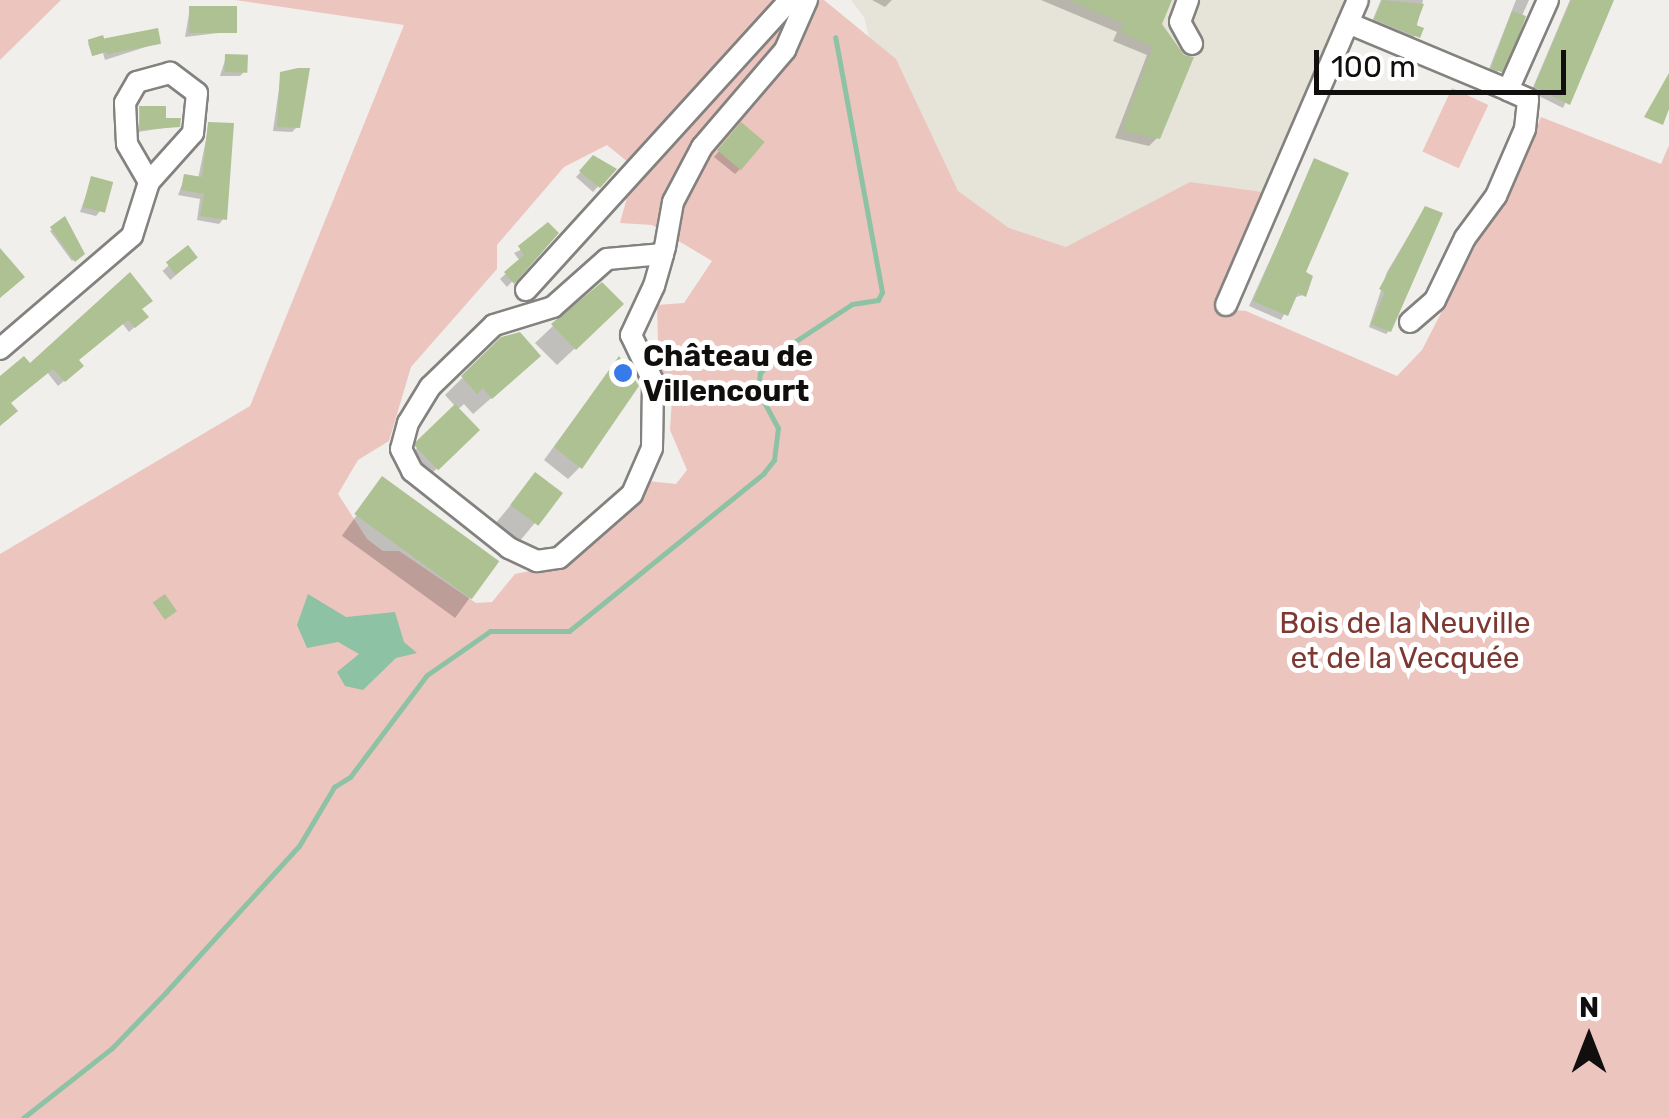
<!DOCTYPE html>
<meta charset="utf-8">
<style>
body{margin:0}
#map{position:relative;width:1669px;height:1118px;overflow:hidden;background:#f0efeb;font-family:Rubik,sans-serif}
div>[style]{position:absolute}
.built>*{inset:0;background:#e6e3d8}
.green>*{inset:0;background:#edc5bf;transform-origin:0 0}
.water>*{inset:0;background:#8ec2a5}
.shadow>*{inset:0;background:#0003;transform-origin:0 0}
.stream>*{height:5px;margin:-2.5px;padding:0 2.5px;transform-origin:2.5px;border-radius:2.5px;background:#8ec2a5}
.building>*{inset:0;background:#adc192;transform-origin:0 0}
.roads{filter:drop-shadow(2px 0 #83827f) drop-shadow(-2px 0 #83827f) drop-shadow(0 2px #83827f) drop-shadow(0 -2px #83827f)}
.minor>*{height:20px;margin:-10px;padding:0 10px;transform-origin:10px;border-radius:10px;background:#fff}
.dots>*{width:28px;height:28px;translate:-50% -50%;box-sizing:border-box;border:5px solid #fff;border-radius:50%}
span{translate:-50% -50%;white-space:nowrap;text-align:center;line-height:1.15;-webkit-text-stroke:10px #fff;paint-order:stroke}
.poi-label{font-size:30px;color:#100f0e;font-weight:700}
.left{translate:0 -50%;text-align:left}
.park-label{font-size:30px;color:#7d3832}
.north{position:absolute;left:1539px;top:988px;width:100px;height:100px;-webkit-text-stroke:8px #fff;paint-order:stroke;rotate:0deg;font-size:28px;font-weight:700;line-height:40px;text-align:center;color:#100f0e}
.north::after{content:'';display:block;margin:auto;width:35px;height:45px;background:#100f0e;clip-path:polygon(50% 0,100% 100%,50% 72%,0 100%)}
.scale{position:absolute;left:1314px;top:50px;width:252px;height:45px;box-sizing:border-box;border:5px solid #100f0e;border-top:0;padding-left:12px;font-size:30px;line-height:35px;white-space:nowrap;color:#100f0e;-webkit-text-stroke:8px #fff;paint-order:stroke}
</style>
<div id="map">
<div class="built">
<i style="clip-path:polygon(851px 0,1349px 0,1234px 276px,1066px 247px,1009px 228px,939px 178px,904px 172px,864px 17px)"></i>
</div>
<div class="green">
<i style="clip-path:polygon(0 0,61px 0,0 60px)"></i>
<i style="clip-path:polygon(evenodd,235px 0,824px 0,896px 59px,958px 191px,1009px 228px,1066px 247px,1190px 182px,1262px 192px,1217px 309px,1246px 311px,1397px 376px,1422px 350px,1479px 239px,1506px 202px,1541px 117px,1661px 164px,1669px 145px,1669px 1118px,0 1118px,0 554px,250px 406px,404px 25px,235px 0,607px 145px,635px 168px,620px 223px,652px 225px,712px 261px,684px 303px,657px 305px,659px 376px,672px 398px,670px 430px,687px 470px,676px 484px,628px 479px,559px 565px,515px 574px,492px 602px,476px 603px,399px 551px,383px 551px,367px 539px,338px 494px,358px 460px,389px 441px,411px 367px,497px 269px,497px 245px,564px 167px,607px 145px)"></i>
<i style="left:1452px;top:88px;width:40px;height:70px;rotate:25deg"></i>
</div>
<div class="water">
<i style="clip-path:polygon(308px 594px,346px 617px,395px 612px,404px 642px,417px 653px,396px 658px,363px 690px,345px 686px,337px 672px,359px 654px,338px 642px,307px 648px,297px 625px)"></i>
</div>
<div class="shadow">
<i style="clip-path:polygon(872px 0,892px 0,885px 7px)"></i>
<i style="clip-path:polygon(1041px 0,1169px 0,1159px 24px,1157px 138px,1149px 146px,1115px 138px,1147px 55px,1113px 41px,1117px 32px)"></i>
<i style="clip-path:polygon(1381px 0,1423px 0,1413px 42px,1371px 24px)"></i>
<i style="clip-path:polygon(1516px 0,1529px 0,1497px 73px,1489px 69px)"></i>
<i style="clip-path:polygon(1570px 0,1612px 0,1563px 108px,1531px 92px)"></i>
<i style="clip-path:polygon(190px 8px,235px 31px,185px 37px)"></i>
<i style="clip-path:polygon(88px 43px,104px 46px,158px 43px,105px 60px,103px 53px,92px 56px)"></i>
<i style="clip-path:polygon(226px 57px,245px 71px,240px 76px,220px 76px)"></i>
<i style="clip-path:polygon(281px 75px,297px 127px,292px 132px,273px 131px)"></i>
<i style="clip-path:polygon(140px 109px,163px 120px,177px 126px,138px 132px)"></i>
<i style="clip-path:polygon(209px 125px,224px 218px,219px 224px,197px 220px,200px 199px,178px 195px,185px 177px,198px 179px)"></i>
<i style="clip-path:polygon(741px 126px,740px 169px,735px 174px,714px 157px)"></i>
<i style="clip-path:polygon(594px 158px,613px 170px,593px 192px,576px 177px)"></i>
<i style="clip-path:polygon(1315px 161px,1303px 295px,1293px 298px,1281px 320px,1249px 306px)"></i>
<i style="clip-path:polygon(92px 179px,101px 210px,96px 216px,80px 212px)"></i>
<i style="clip-path:polygon(1423px 212px,1389px 331px,1386px 334px,1369px 327px,1387px 272px)"></i>
<i style="clip-path:polygon(64px 220px,82px 254px,72px 261px,50px 231px)"></i>
<i style="clip-path:polygon(556px 233px,507px 287px,500px 279px,520px 261px,514px 253px)"></i>
<i style="left:187px;top:249px;width:12px;height:33px;rotate:48deg"></i>
<i style="clip-path:polygon(139px 310px,140px 322px,129px 332px,122px 323px,76px 360px,76px 371px,58px 386px,47px 372px,8px 403px,0 424px,0 380px)"></i>
<i style="clip-path:polygon(603px 322px,557px 365px,535px 343px,553px 326px)"></i>
<i style="clip-path:polygon(502px 339px,520px 373px,473px 414px,464px 404px,457px 410px,476px 430px,419px 486px,400px 466px,456px 407px,445px 395px)"></i>
<i style="clip-path:polygon(618px 359px,580px 467px,568px 479px,544px 460px)"></i>
<i style="left:536px;top:475px;width:30px;height:65px;rotate:40deg"></i>
<i style="left:383px;top:479px;width:140px;height:70px;rotate:36deg"></i>
</div>
<div class="stream">
<i style="left:23px;top:1118px;width:113px;rotate:-38.2deg"></i>
<i style="left:112px;top:1048px;width:78px;rotate:-46deg"></i>
<i style="left:166px;top:992px;width:197px;rotate:-47.7deg"></i>
<i style="left:299px;top:846px;width:69px;rotate:-59.3deg"></i>
<i style="left:334px;top:787px;width:19px;rotate:-32deg"></i>
<i style="left:350px;top:777px;width:128px;rotate:-53deg"></i>
<i style="left:427px;top:675px;width:77px;rotate:-34.9deg"></i>
<i style="left:490px;top:631px;width:79px"></i>
<i style="left:569px;top:631px;width:250px;rotate:-39deg"></i>
<i style="left:763px;top:474px;width:18px;rotate:-52deg"></i>
<i style="left:774px;top:460px;width:32px;rotate:-83deg"></i>
<i style="left:778px;top:428px;width:42px;rotate:-118.4deg"></i>
<i style="left:758px;top:391px;width:18px;rotate:-84deg"></i>
<i style="left:760px;top:373px;width:28px;rotate:-48deg"></i>
<i style="left:779px;top:352px;width:87px;rotate:-33.3deg"></i>
<i style="left:852px;top:304px;width:26px;rotate:-9deg"></i>
<i style="left:878px;top:300px;width:9px;rotate:-63deg"></i>
<i style="left:882px;top:292px;width:259px;rotate:-100.4deg"></i>
</div>
<div class="building">
<i style="clip-path:polygon(1068px 0,1172px 0,1162px 24px,1184px 55px,1194px 57px,1160px 139px,1122px 130px,1153px 47px,1120px 32px,1123px 23px)"></i>
<i style="clip-path:polygon(1382px 0,1424px 4px,1416px 25px,1424px 28px,1420px 38px,1374px 19px)"></i>
<i style="clip-path:polygon(1571px 0,1614px 0,1570px 105px,1534px 87px)"></i>
<i style="left:189px;top:6px;width:48px;height:27px"></i>
<i style="left:1512px;top:11px;width:15px;height:61px;rotate:20deg"></i>
<i style="left:158px;top:28px;width:16px;height:55px;rotate:79deg"></i>
<i style="left:103px;top:35px;width:17px;height:16px;rotate:73deg"></i>
<i style="left:225px;top:54px;width:23px;height:18px;rotate:2deg"></i>
<i style="clip-path:polygon(298px 68px,310px 68px,300px 128px,277px 127px,280px 72px)"></i>
<i style="clip-path:polygon(1669px 73px,1669px 109px,1663px 125px,1644px 117px)"></i>
<i style="clip-path:polygon(139px 106px,166px 106px,166px 118px,181px 118px,180px 127px,140px 130px)"></i>
<i style="clip-path:polygon(208px 122px,234px 123px,227px 220px,200px 216px,204px 194px,181px 190px,184px 174px,202px 177px)"></i>
<i style="left:741px;top:122px;width:31px;height:37px;rotate:40deg"></i>
<i style="clip-path:polygon(593px 155px,617px 169px,600px 188px,579px 171px)"></i>
<i style="clip-path:polygon(1314px 158px,1349px 173px,1306px 272px,1313px 276px,1306px 297px,1298px 293px,1288px 316px,1253px 301px)"></i>
<i style="left:91px;top:176px;width:23px;height:32px;rotate:15deg"></i>
<i style="clip-path:polygon(1425px 206px,1443px 213px,1391px 332px,1371px 324px,1385px 292px,1379px 289px)"></i>
<i style="clip-path:polygon(65px 216px,85px 254px,75px 262px,50px 227px)"></i>
<i style="clip-path:polygon(548px 222px,559px 233px,514px 284px,504px 272px,524px 255px,518px 246px)"></i>
<i style="left:188px;top:245px;width:16px;height:28px;rotate:52deg"></i>
<i style="clip-path:polygon(0 248px,25px 277px,0 298px)"></i>
<i style="clip-path:polygon(130px 272px,153px 301px,142px 309px,149px 317px,135px 328px,128px 320px,79px 360px,84px 366px,65px 382px,53px 369px,11px 403px,18px 411px,0 426px,0 376px,24px 356px,30px 363px)"></i>
<i style="clip-path:polygon(602px 282px,624px 304px,576px 350px,551px 324px)"></i>
<i style="clip-path:polygon(520px 332px,541px 356px,492px 399px,483px 388px,477px 394px,461px 376px,501px 337px)"></i>
<i style="clip-path:polygon(619px 356px,639px 386px,582px 469px,554px 447px)"></i>
<i style="left:455px;top:404px;width:36px;height:58px;rotate:46deg"></i>
<i style="left:535px;top:472px;width:35px;height:41px;rotate:37deg"></i>
<i style="left:382px;top:476px;width:145px;height:47px;rotate:36deg"></i>
<i style="left:165px;top:594px;width:21px;height:15px;rotate:55deg"></i>
</div>
<div class="roads">
<div class="minor">
<i style="left:1188px;top:0;width:23px;rotate:110deg"></i>
<i style="left:1180px;top:22px;width:25px;rotate:61deg"></i>
<i style="left:1348px;top:23px;width:173px;rotate:22.7deg"></i>
<i style="left:1508px;top:90px;width:98px;rotate:-66deg"></i>
<i style="left:663px;top:254px;width:56px;rotate:174.9deg"></i>
<i style="left:607px;top:259px;width:72px;rotate:138.4deg"></i>
<i style="left:553px;top:307px;width:62px;rotate:163deg"></i>
<i style="left:494px;top:325px;width:89px;rotate:135.9deg"></i>
<i style="left:430px;top:387px;width:42px;rotate:121.4deg"></i>
<i style="left:408px;top:423px;width:27px;rotate:105deg"></i>
<i style="left:401px;top:449px;width:25px;rotate:63deg"></i>
<i style="left:412px;top:471px;width:124px;rotate:38.4deg"></i>
<i style="left:509px;top:548px;width:31px;rotate:25deg"></i>
<i style="left:537px;top:561px;width:22px;rotate:-8deg"></i>
<i style="left:559px;top:558px;width:97px;rotate:-41.2deg"></i>
<i style="left:632px;top:494px;width:50px;rotate:-66.5deg"></i>
<i style="left:652px;top:448px;width:67px;rotate:-89.1deg"></i>
<i style="left:653px;top:381px;width:51px;rotate:-115.6deg"></i>
<i style="left:631px;top:335px;width:54px;rotate:-64.9deg"></i>
<i style="left:654px;top:286px;width:33px;rotate:-74deg"></i>
<i style="left:663px;top:254px;width:7px;rotate:-74deg"></i>
<i style="left:665px;top:247px;width:46px;rotate:-79.9deg"></i>
<i style="left:673px;top:202px;width:62px;rotate:-62.2deg"></i>
<i style="left:702px;top:147px;width:128px;rotate:-49.4deg"></i>
<i style="left:785px;top:50px;width:55px;rotate:-66.3deg"></i>
<i style="left:526px;top:290px;width:392px;rotate:-47.7deg"></i>
<i style="left:1226px;top:305px;width:332px;rotate:-66.6deg"></i>
<i style="left:1410px;top:322px;width:33px;rotate:-41deg"></i>
<i style="left:1435px;top:300px;width:69px;rotate:-64.2deg"></i>
<i style="left:1465px;top:238px;width:52px;rotate:-53.6deg"></i>
<i style="left:1496px;top:196px;width:73px;rotate:-66.6deg"></i>
<i style="left:1525px;top:129px;width:30px;rotate:-84deg"></i>
<i style="left:1528px;top:99px;width:22px;rotate:-156deg"></i>
<i style="left:0;top:349px;width:174px;rotate:-40.6deg"></i>
<i style="left:132px;top:236px;width:57px;rotate:-72.5deg"></i>
<i style="left:149px;top:182px;width:66px;rotate:-48.1deg"></i>
<i style="left:193px;top:133px;width:40px;rotate:-84.3deg"></i>
<i style="left:197px;top:93px;width:34px;rotate:-143deg"></i>
<i style="left:170px;top:73px;width:34px;rotate:165deg"></i>
<i style="left:137px;top:82px;width:24px;rotate:120deg"></i>
<i style="left:125px;top:103px;width:41px;rotate:87.2deg"></i>
<i style="left:127px;top:144px;width:44px;rotate:59.9deg"></i>
</div>
</div>
<div class="dots">
<i style="left:623px;top:373px;background:#377be9"></i>
</div>
<div class="poi-label">
<span class="left" style="left:643px;top:373px">Château de<br>Villencourt</span>
</div>
<div class="park-label">
<span style="left:1405px;top:640px">Bois de la Neuville<br>et de la Vecquée</span>
</div>
<div class="north">N</div>
<div class="scale">100 m</div>
</div>
